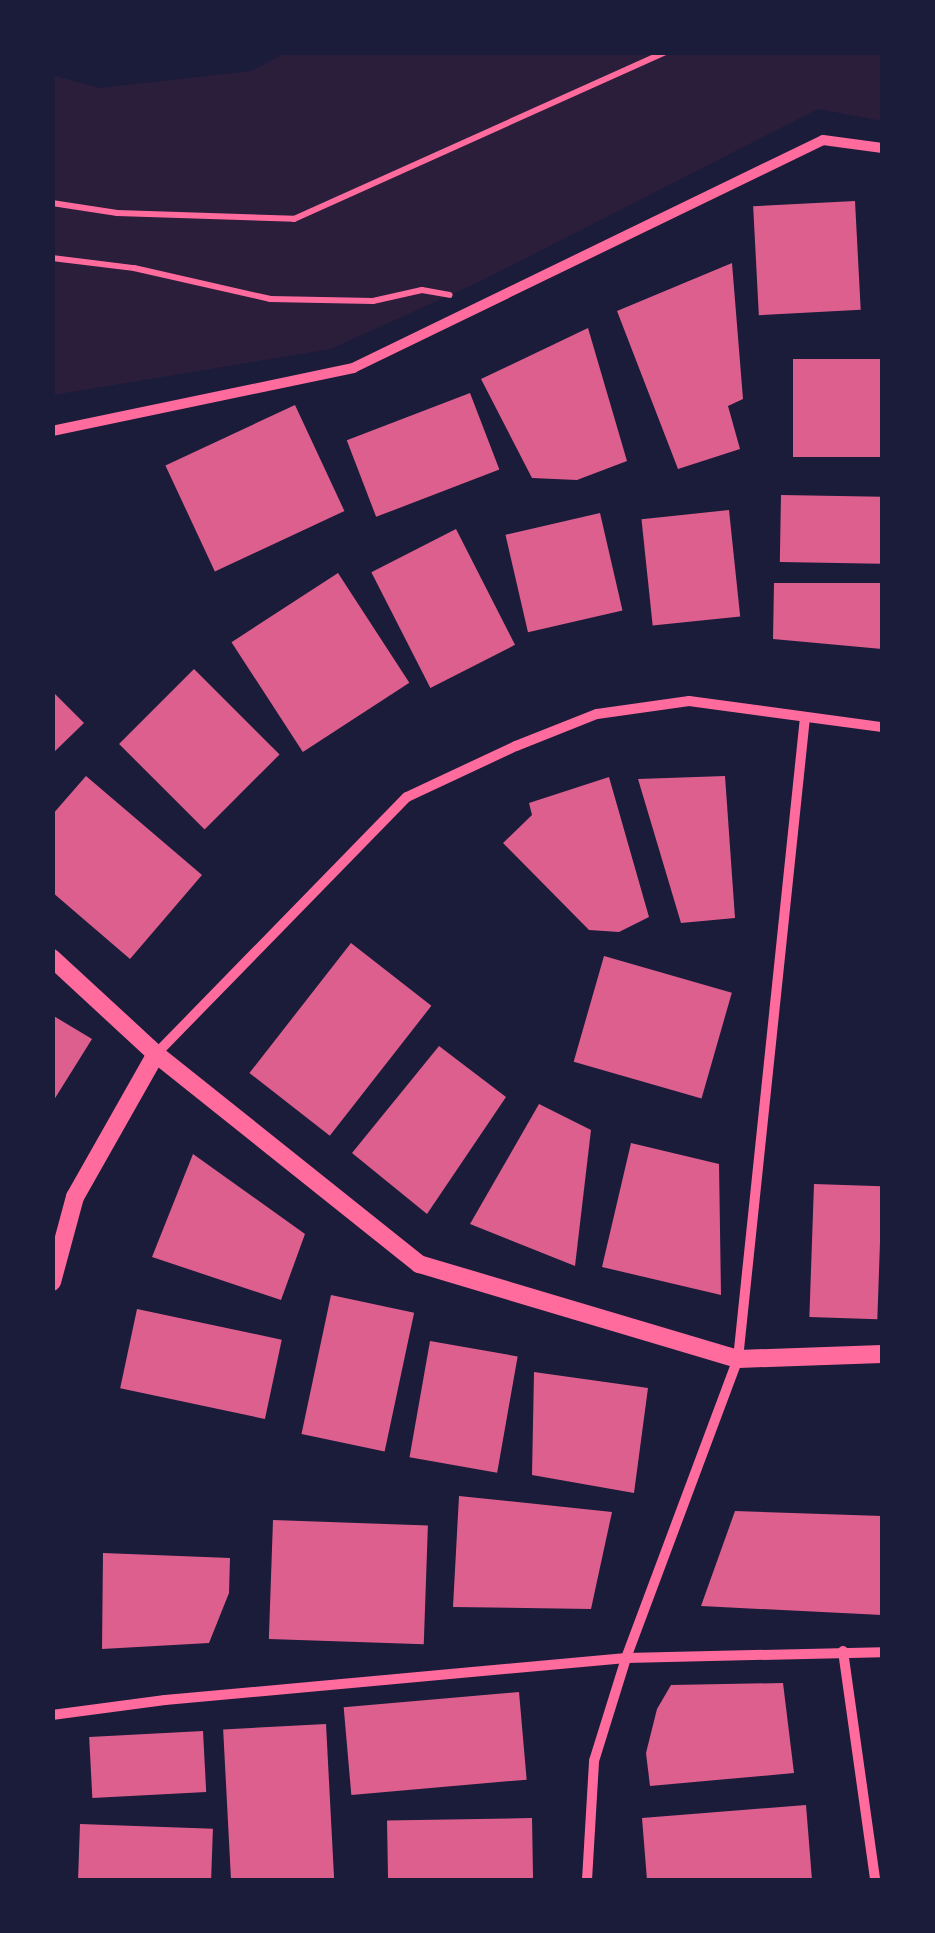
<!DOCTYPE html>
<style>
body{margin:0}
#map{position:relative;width:935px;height:1933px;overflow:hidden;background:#1b1b3a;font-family:Lato,sans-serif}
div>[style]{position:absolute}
.green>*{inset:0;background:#2a1e3b}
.building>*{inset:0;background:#dd5f8e;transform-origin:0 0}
.path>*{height:6px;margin:-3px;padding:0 3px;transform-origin:3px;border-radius:3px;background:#ff6b9d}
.minor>*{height:10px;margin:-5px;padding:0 5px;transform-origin:5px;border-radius:5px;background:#ff6b9d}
.tertiary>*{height:18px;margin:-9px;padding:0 9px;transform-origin:9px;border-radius:9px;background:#ff6b9d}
span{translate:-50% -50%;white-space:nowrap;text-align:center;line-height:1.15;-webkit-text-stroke:10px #1b1b3a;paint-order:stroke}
.frame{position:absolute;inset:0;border:55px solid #1b1b3a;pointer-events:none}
</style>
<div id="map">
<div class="green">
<i style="clip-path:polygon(287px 52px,882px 53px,882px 121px,818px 109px,483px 280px,331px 349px,53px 395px,52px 75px,99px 88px,251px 71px)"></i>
</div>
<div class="building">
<i style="left:855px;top:201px;width:109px;height:102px;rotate:87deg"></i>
<i style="clip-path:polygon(732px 263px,743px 399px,728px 406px,740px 449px,678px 469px,617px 311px)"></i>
<i style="clip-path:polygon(588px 328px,627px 461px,577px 480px,532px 478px,481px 379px)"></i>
<i style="left:882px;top:359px;width:98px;height:89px;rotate:90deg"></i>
<i style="left:470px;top:393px;width:82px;height:132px;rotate:69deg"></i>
<i style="left:295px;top:405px;width:117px;height:143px;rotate:65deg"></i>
<i style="left:781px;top:495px;width:101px;height:67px;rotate:1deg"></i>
<i style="left:729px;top:510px;width:107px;height:88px;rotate:84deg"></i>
<i style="left:600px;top:513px;width:100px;height:97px;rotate:77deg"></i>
<i style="left:456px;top:529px;width:130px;height:95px;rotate:63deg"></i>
<i style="left:338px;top:573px;width:131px;height:127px;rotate:57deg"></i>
<i style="clip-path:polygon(774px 583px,882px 583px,882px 649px,773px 639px)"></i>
<i style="left:194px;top:669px;width:121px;height:106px;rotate:45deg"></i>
<i style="clip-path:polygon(52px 691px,84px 723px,52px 754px)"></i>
<i style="clip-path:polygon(86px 776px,202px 875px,130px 959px,52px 892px,52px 815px)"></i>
<i style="clip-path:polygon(725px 776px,735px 918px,681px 923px,638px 779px)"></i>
<i style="clip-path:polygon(609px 777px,649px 917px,619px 932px,589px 930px,503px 843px,532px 815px,529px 803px)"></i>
<i style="left:351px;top:943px;width:102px;height:165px;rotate:38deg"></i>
<i style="left:604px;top:956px;width:133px;height:110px;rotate:16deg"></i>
<i style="clip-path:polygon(52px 1015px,92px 1039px,52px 1103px)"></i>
<i style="clip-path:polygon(439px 1046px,506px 1097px,427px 1214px,352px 1153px)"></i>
<i style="clip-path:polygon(539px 1104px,591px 1130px,575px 1266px,470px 1224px)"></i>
<i style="clip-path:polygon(631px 1143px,719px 1164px,721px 1295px,602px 1267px)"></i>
<i style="clip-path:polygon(193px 1154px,305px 1234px,281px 1300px,152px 1257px)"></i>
<i style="left:814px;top:1184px;width:68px;height:133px;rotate:2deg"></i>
<i style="left:331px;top:1295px;width:85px;height:142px;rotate:12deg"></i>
<i style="left:137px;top:1309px;width:148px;height:81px;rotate:12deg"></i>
<i style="left:430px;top:1341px;width:89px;height:118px;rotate:10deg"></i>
<i style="clip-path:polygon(534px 1372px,648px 1388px,634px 1493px,532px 1475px)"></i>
<i style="clip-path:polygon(459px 1496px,612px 1512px,591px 1609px,453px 1607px)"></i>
<i style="clip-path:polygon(735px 1511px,882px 1516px,882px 1615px,701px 1606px)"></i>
<i style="left:273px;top:1520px;width:155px;height:119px;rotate:2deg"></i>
<i style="clip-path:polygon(103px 1553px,230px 1558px,229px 1593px,209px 1643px,102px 1649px)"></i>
<i style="clip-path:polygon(783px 1683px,794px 1773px,650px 1786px,646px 1753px,657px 1709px,671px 1685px)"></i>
<i style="left:519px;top:1692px;width:88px;height:176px;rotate:85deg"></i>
<i style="left:326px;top:1724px;width:156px;height:103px;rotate:87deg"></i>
<i style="left:203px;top:1731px;width:61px;height:114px;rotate:87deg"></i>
<i style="clip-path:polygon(806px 1805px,812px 1880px,647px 1880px,642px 1818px)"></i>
<i style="left:532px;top:1818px;width:62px;height:145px;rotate:89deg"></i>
<i style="left:80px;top:1824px;width:133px;height:56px;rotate:2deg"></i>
</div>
<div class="path">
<i style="left:52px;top:203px;width:66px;rotate:8.7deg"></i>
<i style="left:117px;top:213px;width:177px;rotate:1.9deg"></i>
<i style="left:294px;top:219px;width:408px;rotate:-24.2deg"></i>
<i style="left:52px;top:258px;width:83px;rotate:7deg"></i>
<i style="left:134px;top:268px;width:139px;rotate:12.8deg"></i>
<i style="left:270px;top:299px;width:103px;rotate:1.1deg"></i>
<i style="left:373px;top:301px;width:50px;rotate:-12.7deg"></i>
<i style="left:422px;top:290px;width:28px;rotate:10deg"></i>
</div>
<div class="minor">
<i style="left:52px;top:431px;width:308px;rotate:-11.8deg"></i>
<i style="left:353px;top:368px;width:522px;rotate:-25.88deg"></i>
<i style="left:823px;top:140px;width:60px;rotate:7.7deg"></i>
<i style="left:156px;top:1054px;width:359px;rotate:-45.7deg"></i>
<i style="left:407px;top:797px;width:120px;rotate:-25.1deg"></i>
<i style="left:516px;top:746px;width:87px;rotate:-21.6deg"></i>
<i style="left:597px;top:714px;width:93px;rotate:-8deg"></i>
<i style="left:689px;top:701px;width:195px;rotate:7.7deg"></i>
<i style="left:843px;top:1651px;width:231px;rotate:82deg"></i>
<i style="left:52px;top:1715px;width:114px;rotate:-7.6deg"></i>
<i style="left:165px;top:1700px;width:463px;rotate:-5.2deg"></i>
<i style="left:626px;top:1658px;width:256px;rotate:-1.3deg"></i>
<i style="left:587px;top:1880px;width:119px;rotate:-86.6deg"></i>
<i style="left:594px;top:1761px;width:108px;rotate:-72.7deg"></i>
<i style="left:626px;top:1658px;width:319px;rotate:-69.5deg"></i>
<i style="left:738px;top:1359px;width:645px;rotate:-84.04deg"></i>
</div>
<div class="tertiary">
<i style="left:52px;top:958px;width:142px;rotate:42.7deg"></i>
<i style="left:156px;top:1054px;width:337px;rotate:38.6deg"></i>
<i style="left:419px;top:1264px;width:333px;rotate:16.6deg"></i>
<i style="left:738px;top:1359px;width:144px;rotate:-2deg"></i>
<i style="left:52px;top:1282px;width:88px;rotate:-74.9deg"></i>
<i style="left:75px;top:1197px;width:164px;rotate:-60.5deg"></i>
</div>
<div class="frame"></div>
</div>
